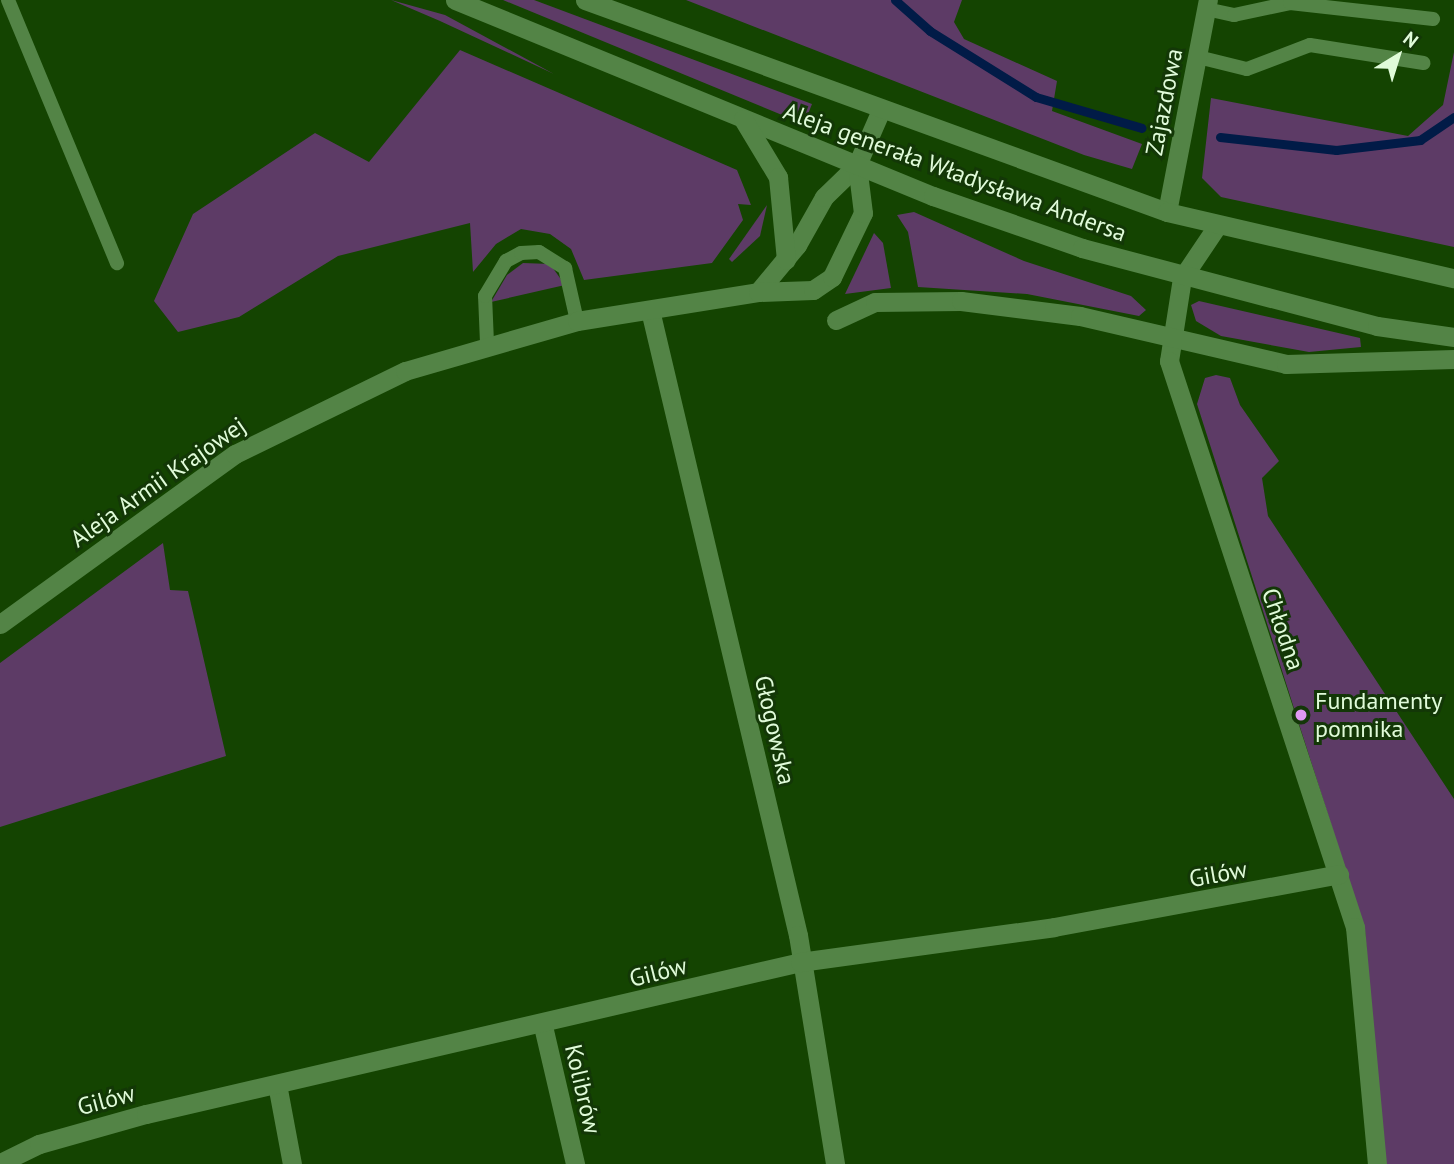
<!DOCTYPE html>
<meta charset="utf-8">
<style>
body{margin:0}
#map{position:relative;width:1454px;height:1164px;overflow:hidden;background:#144401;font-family:"PT Sans",sans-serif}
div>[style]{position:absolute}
.green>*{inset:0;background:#5d3b66}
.stream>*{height:9px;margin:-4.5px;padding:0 4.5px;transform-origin:4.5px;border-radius:4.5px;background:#011b47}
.service>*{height:14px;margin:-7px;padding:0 7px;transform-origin:7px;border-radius:7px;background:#538446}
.minor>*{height:19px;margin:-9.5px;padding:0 9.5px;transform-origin:9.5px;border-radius:9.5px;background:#538446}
.tertiary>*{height:19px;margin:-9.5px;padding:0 9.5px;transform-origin:9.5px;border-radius:9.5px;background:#538446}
.secondary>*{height:19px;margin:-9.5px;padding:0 9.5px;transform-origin:9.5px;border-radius:9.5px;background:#538446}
.dots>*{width:19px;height:19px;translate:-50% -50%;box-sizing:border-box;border:4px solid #133707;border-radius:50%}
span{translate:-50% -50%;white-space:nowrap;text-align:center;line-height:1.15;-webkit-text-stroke:6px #133707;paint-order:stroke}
.street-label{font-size:24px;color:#e0fbd9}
.poi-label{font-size:24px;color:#e0fbd9}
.left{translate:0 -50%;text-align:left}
.north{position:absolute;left:1363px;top:21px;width:70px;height:70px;-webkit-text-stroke:5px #133707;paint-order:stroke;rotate:38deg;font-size:19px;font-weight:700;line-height:28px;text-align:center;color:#e0fbd9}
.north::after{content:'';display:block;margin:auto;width:24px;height:32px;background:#e0fbd9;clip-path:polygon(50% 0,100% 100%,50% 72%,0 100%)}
</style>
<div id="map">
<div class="green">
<i style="clip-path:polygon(391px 0,445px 15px,554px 74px,440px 21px)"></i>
<i style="clip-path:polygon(503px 0,534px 0,812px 104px,804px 124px)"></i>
<i style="clip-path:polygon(686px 0,962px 0,954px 22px,964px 39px,1057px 81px,1052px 111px,1142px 144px,1132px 169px,1084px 155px)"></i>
<i style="clip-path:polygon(460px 50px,737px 170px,751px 205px,738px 204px,743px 220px,712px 263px,584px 280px,571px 249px,550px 234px,521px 229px,496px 244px,473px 272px,470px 223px,338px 256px,239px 317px,178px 332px,154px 301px,193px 214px,315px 133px,369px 162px)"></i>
<i style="clip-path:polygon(1454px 52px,1454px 247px,1221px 197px,1202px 178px,1211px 98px,1408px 136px,1443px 105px)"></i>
<i style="clip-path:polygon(767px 205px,760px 236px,732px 262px,729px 259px)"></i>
<i style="clip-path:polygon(914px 212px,1024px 261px,1131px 296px,1146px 310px,1139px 316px,1027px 294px,918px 287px,908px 232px,897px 215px)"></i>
<i style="clip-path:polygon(874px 233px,883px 243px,891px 288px,845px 294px)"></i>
<i style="clip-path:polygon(523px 263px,550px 264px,565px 285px,491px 302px,507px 275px)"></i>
<i style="clip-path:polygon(1199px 301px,1360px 338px,1361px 347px,1309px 352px,1221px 336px,1196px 321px,1191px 305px)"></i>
<i style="clip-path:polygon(1216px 375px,1230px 378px,1240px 405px,1279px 461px,1262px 478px,1268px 516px,1454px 799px,1454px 1164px,1383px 1164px,1365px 931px,1197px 404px,1205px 378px)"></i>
<i style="clip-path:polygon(163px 543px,170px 590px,188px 591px,226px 756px,0 827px,0 663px)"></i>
</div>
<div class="stream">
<i style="left:895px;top:0;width:47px;rotate:41.5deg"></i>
<i style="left:930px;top:31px;width:125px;rotate:31.9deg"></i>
<i style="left:1036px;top:97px;width:110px;rotate:16.3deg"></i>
<i style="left:1220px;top:137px;width:117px;rotate:6.4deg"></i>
<i style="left:1336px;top:150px;width:85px;rotate:-6.8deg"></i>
<i style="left:1420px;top:140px;width:41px;rotate:-34.1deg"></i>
</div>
<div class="service">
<i style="left:8px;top:0;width:285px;rotate:67.5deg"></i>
<i style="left:1206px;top:9px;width:29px;rotate:12deg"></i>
<i style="left:1234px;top:15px;width:57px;rotate:-12.1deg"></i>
<i style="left:1290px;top:3px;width:144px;rotate:6.4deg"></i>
<i style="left:1198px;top:57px;width:50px;rotate:13.8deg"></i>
<i style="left:1247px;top:69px;width:67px;rotate:-20.9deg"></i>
<i style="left:1310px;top:45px;width:115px;rotate:9deg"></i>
<i style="left:487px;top:343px;width:47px;rotate:-92.4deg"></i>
<i style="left:485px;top:296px;width:41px;rotate:-59deg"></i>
<i style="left:506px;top:261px;width:17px;rotate:-28deg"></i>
<i style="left:521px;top:253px;width:18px;rotate:-3deg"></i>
<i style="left:539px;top:252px;width:31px;rotate:32deg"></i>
<i style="left:565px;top:268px;width:54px;rotate:77.2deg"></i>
</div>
<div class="minor">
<i style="left:1167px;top:212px;width:216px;rotate:-79.1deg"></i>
<i style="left:1217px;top:226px;width:63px;rotate:123.9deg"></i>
<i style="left:1182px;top:278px;width:84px;rotate:98.9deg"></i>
<i style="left:1169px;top:361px;width:596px;rotate:71.81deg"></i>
<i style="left:1355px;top:927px;width:238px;rotate:84.7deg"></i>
<i style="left:650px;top:310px;width:642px;rotate:76.68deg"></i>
<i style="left:798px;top:935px;width:232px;rotate:80.8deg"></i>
<i style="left:836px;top:320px;width:43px;rotate:-24.8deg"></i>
<i style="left:875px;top:302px;width:86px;rotate:-0.7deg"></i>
<i style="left:961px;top:301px;width:120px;rotate:7.2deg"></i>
<i style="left:1080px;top:316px;width:212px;rotate:13.1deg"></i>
<i style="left:1286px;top:364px;width:168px;rotate:-1.7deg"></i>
<i style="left:543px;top:1026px;width:142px;rotate:76.9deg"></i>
<i style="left:277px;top:1084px;width:81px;rotate:79.4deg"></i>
<i style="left:0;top:1163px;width:43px;rotate:-26deg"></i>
<i style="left:39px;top:1144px;width:111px;rotate:-15.7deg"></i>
<i style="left:146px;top:1114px;width:671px;rotate:-13.08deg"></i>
<i style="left:800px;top:962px;width:256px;rotate:-7.8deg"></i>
<i style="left:1054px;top:927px;width:290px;rotate:-10.5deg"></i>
</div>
<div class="tertiary">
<i style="left:758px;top:292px;width:61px;rotate:-50.3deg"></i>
<i style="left:797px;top:245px;width:55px;rotate:-60.6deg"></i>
<i style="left:824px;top:197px;width:46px;rotate:-44.1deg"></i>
<i style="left:857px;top:165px;width:60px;rotate:-66.4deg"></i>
<i style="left:0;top:624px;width:290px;rotate:-35.9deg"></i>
<i style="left:235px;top:454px;width:189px;rotate:-26deg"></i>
<i style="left:405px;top:371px;width:179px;rotate:-16.2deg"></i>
<i style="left:577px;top:321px;width:183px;rotate:-9.1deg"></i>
<i style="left:758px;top:292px;width:55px;rotate:-2.1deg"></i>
<i style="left:813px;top:290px;width:23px;rotate:-34deg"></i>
<i style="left:832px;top:277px;width:71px;rotate:-64.2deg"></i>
<i style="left:863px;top:213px;width:48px;rotate:-97.1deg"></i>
</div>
<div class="secondary">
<i style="left:455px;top:0;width:517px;rotate:22.3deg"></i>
<i style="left:933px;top:196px;width:158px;rotate:19.2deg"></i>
<i style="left:1082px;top:248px;width:305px;rotate:14.8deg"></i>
<i style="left:1377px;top:326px;width:78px;rotate:8.1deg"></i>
<i style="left:585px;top:0;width:619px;rotate:20.01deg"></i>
<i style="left:1167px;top:212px;width:294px;rotate:13deg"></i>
<i style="left:743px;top:119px;width:68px;rotate:58.9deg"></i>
<i style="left:778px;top:177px;width:83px;rotate:84.5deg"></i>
</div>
<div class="dots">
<i style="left:1301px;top:715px;background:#df98f1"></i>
</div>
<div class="street-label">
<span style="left:1164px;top:102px;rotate:-79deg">Zajazdowa</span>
<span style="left:955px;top:172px;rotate:20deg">Aleja generała Władysława Andersa</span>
<span style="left:158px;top:482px;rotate:-35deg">Aleja Armii Krajowej</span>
<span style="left:1283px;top:629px;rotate:71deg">Chłodna</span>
<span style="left:775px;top:730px;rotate:77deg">Głogowska</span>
<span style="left:1218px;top:874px;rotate:-10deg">Gilów</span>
<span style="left:658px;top:972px;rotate:-14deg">Gilów</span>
<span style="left:583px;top:1089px;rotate:77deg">Kolibrów</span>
<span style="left:106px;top:1100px;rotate:-15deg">Gilów</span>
</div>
<div class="poi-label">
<span class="left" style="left:1315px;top:715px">Fundamenty<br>pomnika</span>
</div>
<div class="north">N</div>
</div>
